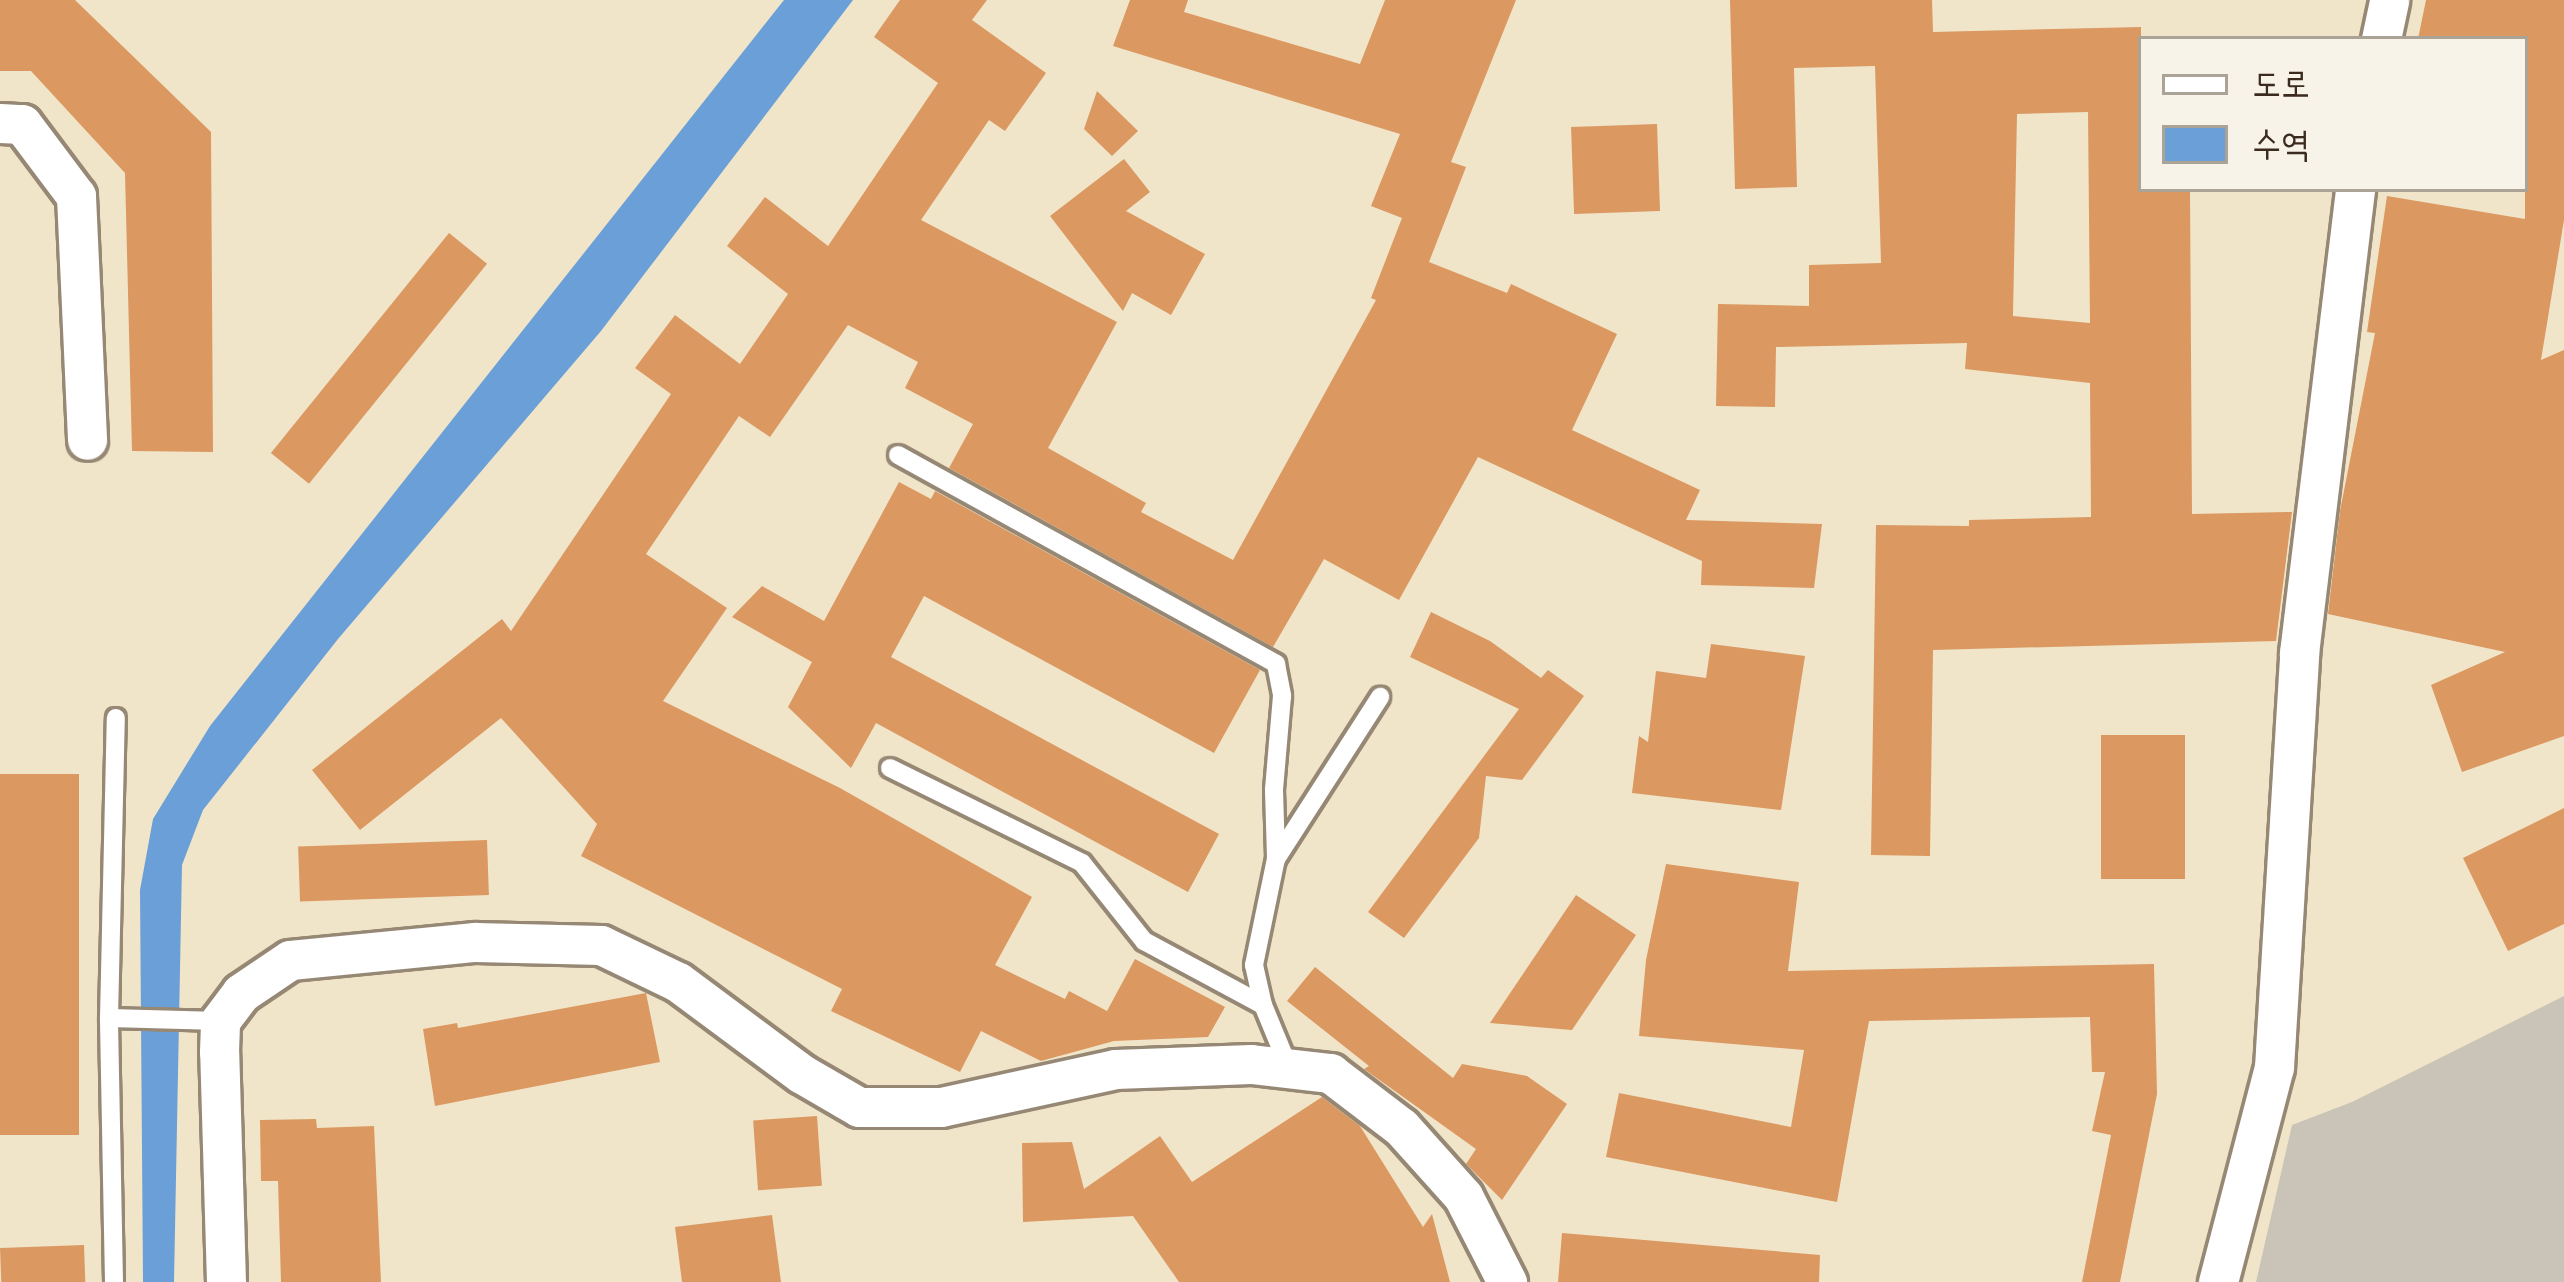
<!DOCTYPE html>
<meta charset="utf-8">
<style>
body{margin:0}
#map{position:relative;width:2564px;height:1282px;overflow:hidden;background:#f0e5c9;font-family:Delius,"Poor Story",sans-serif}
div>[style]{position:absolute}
.industrial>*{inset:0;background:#c9c3b8}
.water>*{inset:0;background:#6b9fd7}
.building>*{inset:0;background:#db9861;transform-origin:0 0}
.roads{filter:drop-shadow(3px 0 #968874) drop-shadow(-3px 0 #968874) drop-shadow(0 3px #968874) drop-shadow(0 -3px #968874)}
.service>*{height:18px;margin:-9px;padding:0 9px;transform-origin:9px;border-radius:9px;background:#fff}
.minor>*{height:39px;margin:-19.5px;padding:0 19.5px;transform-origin:19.5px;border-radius:19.5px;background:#fff}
span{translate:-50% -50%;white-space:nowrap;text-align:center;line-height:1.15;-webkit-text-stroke:9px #f7f3e8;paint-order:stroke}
.legend{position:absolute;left:2138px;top:36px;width:390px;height:156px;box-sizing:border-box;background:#f7f3e8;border:3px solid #aca397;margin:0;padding:15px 21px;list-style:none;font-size:36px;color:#3b2a1e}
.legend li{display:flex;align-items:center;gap:24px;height:60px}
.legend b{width:60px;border:3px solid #aca397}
</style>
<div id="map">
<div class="industrial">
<i style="clip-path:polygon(2564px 996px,2564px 1282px,2256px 1282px,2292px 1125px,2352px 1102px)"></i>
</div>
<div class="water">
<i style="clip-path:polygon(784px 0,853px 0,601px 331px,338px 639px,203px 810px,182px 865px,174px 1282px,143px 1282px,140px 890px,153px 819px,210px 726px)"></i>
</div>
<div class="building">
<i style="clip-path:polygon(0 0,75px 0,211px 132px,213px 452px,132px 451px,125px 173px,31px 71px,0 71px)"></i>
<i style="clip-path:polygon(900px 0,987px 0,972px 20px,1046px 73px,1005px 131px,989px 120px,921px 220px,1117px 322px,1048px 448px,1146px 503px,1141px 512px,1233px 560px,1376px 300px,1371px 298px,1402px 218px,1371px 206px,1400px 134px,1113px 46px,1130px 0,1188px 0,1184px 12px,1360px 64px,1385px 0,1516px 0,1451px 162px,1466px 167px,1429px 262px,1507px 293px,1511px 284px,1617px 334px,1572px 430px,1700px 490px,1686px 520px,1822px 524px,1814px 588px,1701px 585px,1702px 561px,1478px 457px,1399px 600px,1324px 559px,1273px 647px,949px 468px,973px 424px,905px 388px,918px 362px,848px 325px,770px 437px,739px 416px,646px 554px,727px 608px,663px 701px,840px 788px,1032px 897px,995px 965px,1065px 999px,1069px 991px,1107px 1011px,1135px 959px,1225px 1007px,1208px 1037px,1114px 1041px,1041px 1061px,981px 1031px,960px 1072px,831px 1011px,842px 989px,581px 856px,597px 824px,501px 718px,360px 830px,312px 770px,502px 619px,511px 631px,671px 394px,635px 368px,675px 315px,740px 364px,788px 294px,727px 246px,765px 197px,828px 246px,938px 83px,874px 37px)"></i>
<i style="clip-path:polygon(evenodd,1730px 0,1932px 0,1933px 32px,2141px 27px,2141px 189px,2190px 189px,2192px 514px,2292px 512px,2276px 641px,1933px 650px,1930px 856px,1871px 855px,1876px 525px,1969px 526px,1969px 520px,2091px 517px,2090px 383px,1965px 369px,1967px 343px,1776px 347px,1775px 407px,1716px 406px,1718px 304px,1809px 306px,1809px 265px,1881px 263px,1875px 66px,1794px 68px,1797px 187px,1735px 189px,1730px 0,2088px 112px,2090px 323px,2013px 316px,2017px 114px,2088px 112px)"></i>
<i style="clip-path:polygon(2426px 0,2564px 0,2564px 220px,2541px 360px,2564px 350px,2564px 736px,2462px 772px,2431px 685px,2505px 652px,2328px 614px,2340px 511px,2375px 333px,2367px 332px,2387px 196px,2525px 219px,2525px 39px,2418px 39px)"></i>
<i style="clip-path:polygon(1097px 91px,1138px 131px,1112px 156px,1084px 129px)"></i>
<i style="left:1657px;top:124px;width:87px;height:86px;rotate:88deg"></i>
<i style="clip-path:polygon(1124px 159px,1150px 192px,1126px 211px,1205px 254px,1171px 315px,1132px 293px,1123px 311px,1050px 216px)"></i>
<i style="left:449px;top:233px;width:49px;height:283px;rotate:39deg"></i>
<i style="clip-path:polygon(899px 482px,931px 499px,935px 491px,1260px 670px,1214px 753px,924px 596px,891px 657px,1219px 834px,1188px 892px,876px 723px,851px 768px,788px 707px,812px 662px,732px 617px,762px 586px,824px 621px)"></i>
<i style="clip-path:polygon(1431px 612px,1490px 641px,1541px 678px,1548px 670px,1584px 696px,1522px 780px,1486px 776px,1479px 838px,1404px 938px,1368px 912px,1519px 709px,1410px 657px)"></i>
<i style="clip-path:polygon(1711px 644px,1805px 656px,1781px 810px,1632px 793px,1639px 736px,1648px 742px,1656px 671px,1706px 678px)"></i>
<i style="left:2101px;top:735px;width:84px;height:144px"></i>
<i style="left:0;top:774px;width:79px;height:361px"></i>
<i style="clip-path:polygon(2564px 808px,2564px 924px,2508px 951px,2463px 858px)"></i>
<i style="left:487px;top:840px;width:55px;height:189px;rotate:88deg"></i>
<i style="clip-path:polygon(1666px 864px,1799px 882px,1788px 971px,2154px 964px,2157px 1094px,2120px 1282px,2082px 1282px,2111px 1135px,2092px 1131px,2105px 1072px,2092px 1072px,2090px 1017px,1869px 1021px,1837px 1202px,1606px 1157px,1619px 1093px,1791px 1127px,1804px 1050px,1639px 1036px,1646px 960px)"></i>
<i style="clip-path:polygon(1576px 895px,1636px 935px,1572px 1030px,1490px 1023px)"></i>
<i style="clip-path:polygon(1315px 967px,1453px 1078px,1462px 1064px,1527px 1076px,1567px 1104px,1502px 1200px,1466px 1164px,1476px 1149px,1364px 1069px,1369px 1066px,1287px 1001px)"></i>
<i style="clip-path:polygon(646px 993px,660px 1062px,435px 1106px,423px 1029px,457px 1023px,458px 1028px)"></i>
<i style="clip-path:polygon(1322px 1097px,1360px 1126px,1423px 1227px,1432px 1214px,1450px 1282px,1179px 1282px,1133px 1216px,1023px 1222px,1022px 1143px,1072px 1142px,1084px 1189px,1160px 1136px,1192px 1182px)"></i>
<i style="left:817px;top:1116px;width:70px;height:64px;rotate:86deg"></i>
<i style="clip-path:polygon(316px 1119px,317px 1128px,374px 1126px,381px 1282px,281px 1282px,278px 1181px,261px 1181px,260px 1120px)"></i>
<i style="clip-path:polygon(772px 1215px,781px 1282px,682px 1282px,675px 1227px)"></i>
<i style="clip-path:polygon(1562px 1233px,1820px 1255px,1819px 1282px,1558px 1282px)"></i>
<i style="left:84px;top:1245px;width:37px;height:84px;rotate:88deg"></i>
</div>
<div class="roads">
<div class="service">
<i style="left:898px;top:455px;width:432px;rotate:28.9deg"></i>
<i style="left:1276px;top:664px;width:33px;rotate:79deg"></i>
<i style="left:1282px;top:696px;width:94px;rotate:94.9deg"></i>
<i style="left:1274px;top:790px;width:69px;rotate:88.3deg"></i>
<i style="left:890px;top:768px;width:214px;rotate:26.3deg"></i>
<i style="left:1082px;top:863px;width:100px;rotate:51.5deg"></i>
<i style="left:1144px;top:941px;width:135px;rotate:28.3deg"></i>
<i style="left:109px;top:1018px;width:111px;rotate:1.5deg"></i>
<i style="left:1289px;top:1068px;width:68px;rotate:-112.4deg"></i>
<i style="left:1263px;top:1005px;width:41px;rotate:-102.7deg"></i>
<i style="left:1254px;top:965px;width:108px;rotate:-78.3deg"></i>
<i style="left:1276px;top:859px;width:193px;rotate:-57.3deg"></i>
<i style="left:114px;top:1282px;width:264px;rotate:-91.1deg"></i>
<i style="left:109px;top:1018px;width:300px;rotate:-88.7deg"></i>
</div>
<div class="minor">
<i style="left:2381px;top:39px;width:40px;rotate:-78deg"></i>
<i style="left:0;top:123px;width:22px;rotate:3deg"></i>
<i style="left:22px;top:124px;width:90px;rotate:53.1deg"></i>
<i style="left:76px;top:196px;width:244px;rotate:87.4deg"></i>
<i style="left:226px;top:1282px;width:230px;rotate:-91.7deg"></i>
<i style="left:219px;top:1052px;width:31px;rotate:-88deg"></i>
<i style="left:220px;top:1021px;width:35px;rotate:-53deg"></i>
<i style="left:241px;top:993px;width:59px;rotate:-34deg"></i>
<i style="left:290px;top:960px;width:186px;rotate:-5.6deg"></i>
<i style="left:475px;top:942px;width:126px;rotate:1.4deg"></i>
<i style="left:601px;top:945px;width:85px;rotate:25.7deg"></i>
<i style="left:678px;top:982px;width:154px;rotate:36.6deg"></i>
<i style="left:802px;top:1074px;width:66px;rotate:30.1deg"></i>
<i style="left:859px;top:1107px;width:82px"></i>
<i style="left:941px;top:1107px;width:178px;rotate:-12.3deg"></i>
<i style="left:1115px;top:1069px;width:136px;rotate:-2.1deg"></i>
<i style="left:1251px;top:1064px;width:80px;rotate:6.5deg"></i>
<i style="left:1330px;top:1073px;width:89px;rotate:37.3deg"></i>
<i style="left:1401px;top:1127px;width:93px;rotate:48.1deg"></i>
<i style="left:1463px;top:1196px;width:97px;rotate:62.9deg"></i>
<i style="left:2218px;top:1282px;width:222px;rotate:-75.4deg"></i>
<i style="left:2274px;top:1067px;width:415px;rotate:-86.5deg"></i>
<i style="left:2299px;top:653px;width:467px;rotate:-83.1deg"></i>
</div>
</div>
<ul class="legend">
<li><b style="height:15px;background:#fff"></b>도로</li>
<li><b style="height:33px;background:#6b9fd7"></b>수역</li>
</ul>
</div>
